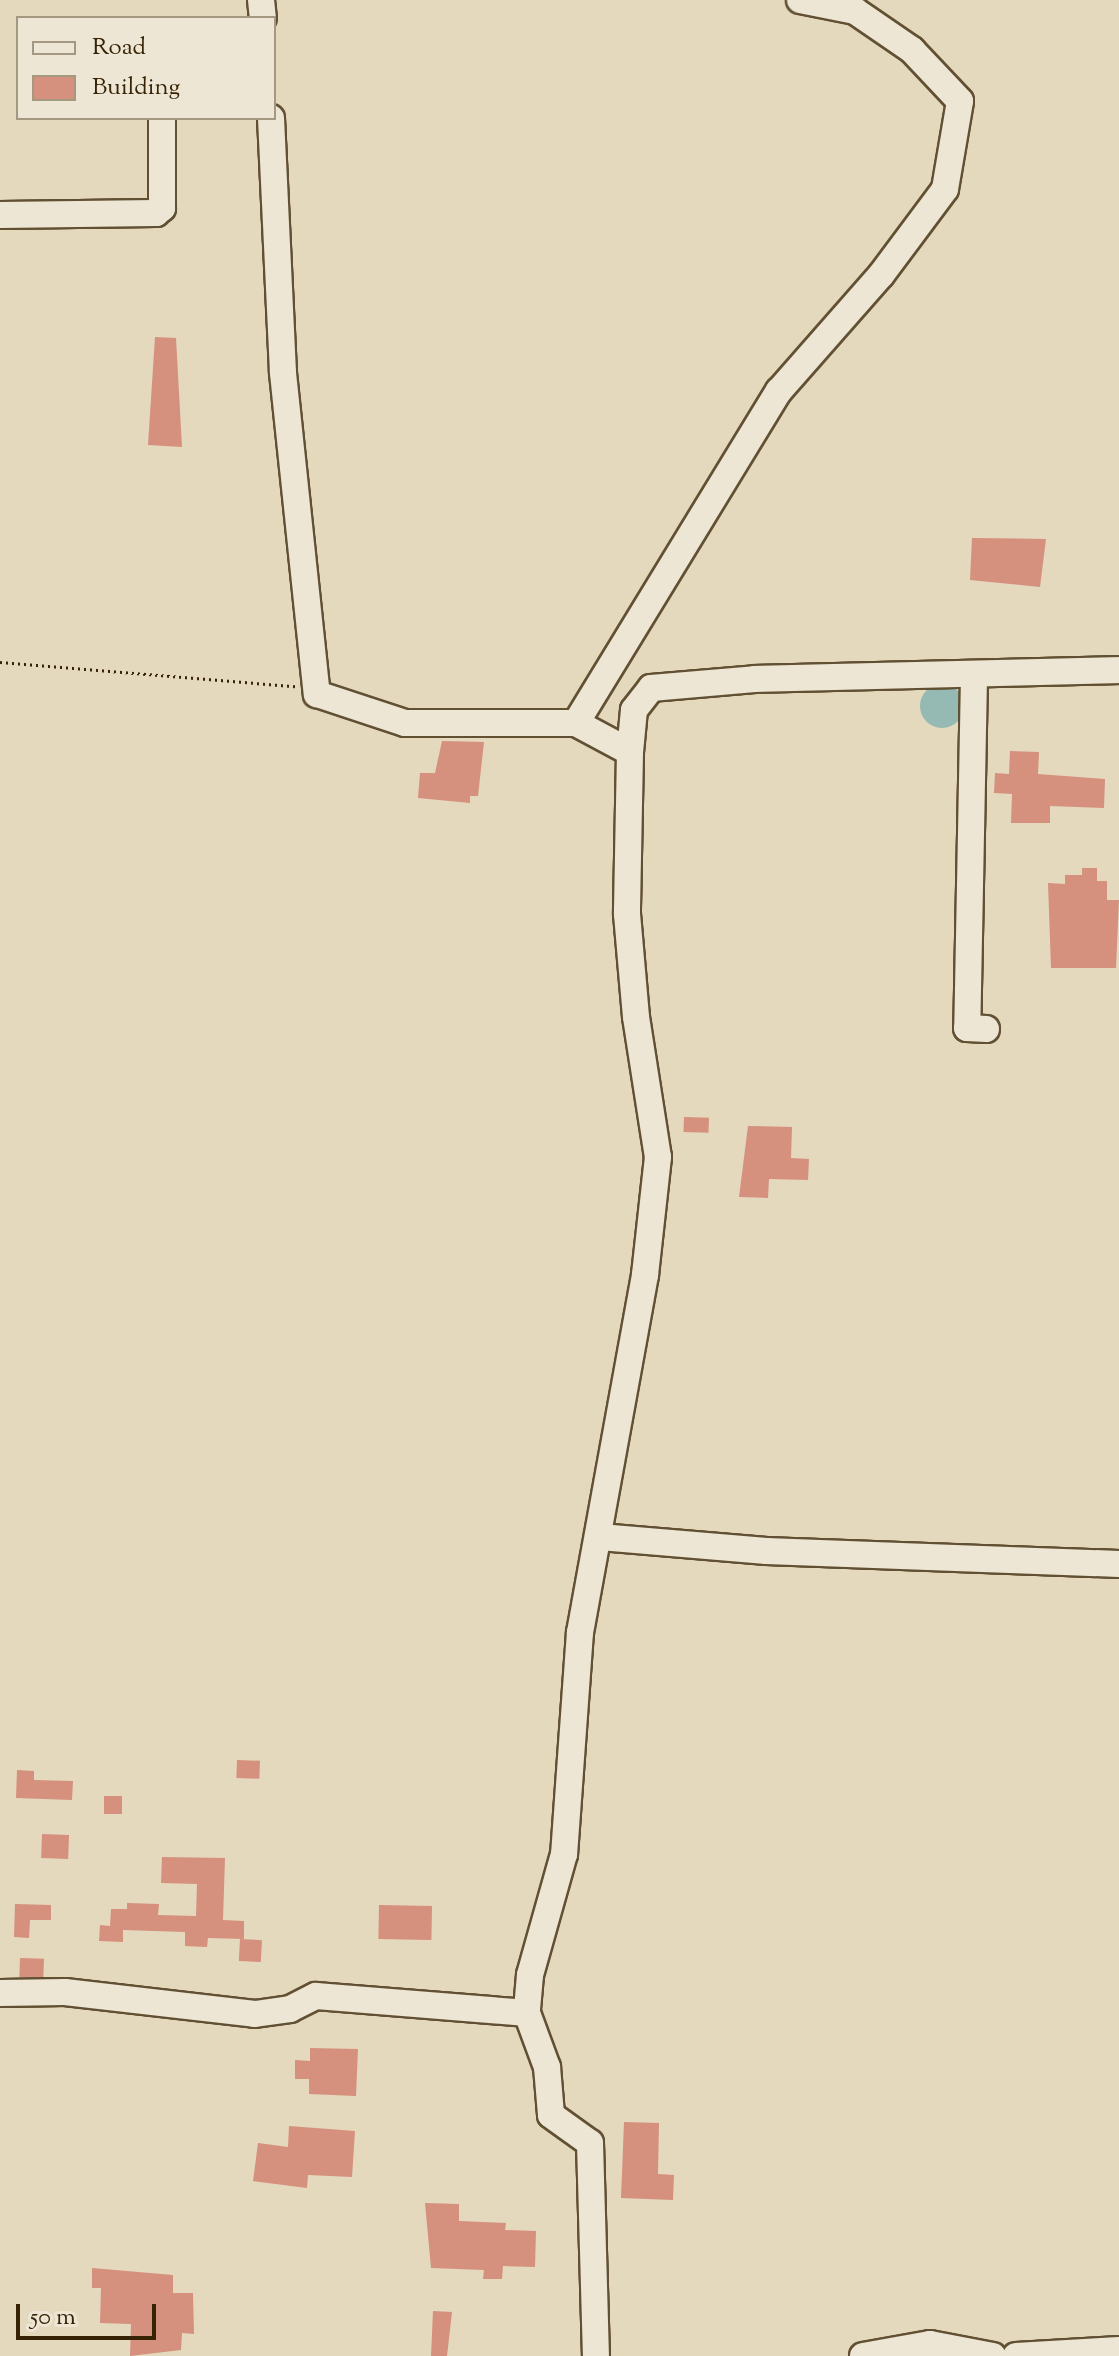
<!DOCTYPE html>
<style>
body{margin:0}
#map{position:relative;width:1119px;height:2356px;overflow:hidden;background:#e4d8bd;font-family:"Sorts Mill Goudy",serif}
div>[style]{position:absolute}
.water>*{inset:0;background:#95b9b3}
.round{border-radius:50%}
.building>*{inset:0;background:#d5907e;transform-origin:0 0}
.path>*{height:3px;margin-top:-1.5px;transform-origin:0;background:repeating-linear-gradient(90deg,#362205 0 2px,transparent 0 6px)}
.roads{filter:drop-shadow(2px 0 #625033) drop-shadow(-2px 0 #625033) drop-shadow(0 2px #625033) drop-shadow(0 -2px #625033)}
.minor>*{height:26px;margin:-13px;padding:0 13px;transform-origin:13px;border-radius:13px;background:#ede6d4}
span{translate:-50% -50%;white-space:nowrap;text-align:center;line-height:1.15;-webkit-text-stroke:6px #ede6d4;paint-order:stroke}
.legend{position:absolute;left:16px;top:16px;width:260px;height:104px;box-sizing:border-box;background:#ede6d4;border:2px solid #a49881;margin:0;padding:10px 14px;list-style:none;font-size:24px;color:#362205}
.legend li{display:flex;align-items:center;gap:16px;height:40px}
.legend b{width:40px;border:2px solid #a49881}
.scale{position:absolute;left:16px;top:2304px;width:140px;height:36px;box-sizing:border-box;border:4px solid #362205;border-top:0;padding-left:10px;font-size:24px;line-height:28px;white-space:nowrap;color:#362205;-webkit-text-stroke:6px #ede6d4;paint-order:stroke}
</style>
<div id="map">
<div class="water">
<i class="round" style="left:920px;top:684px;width:44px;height:44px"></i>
</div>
<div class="building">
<i style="clip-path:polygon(155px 337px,176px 338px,182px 447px,148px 445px)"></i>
<i style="clip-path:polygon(972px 538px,1046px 539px,1040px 587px,970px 580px)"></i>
<i style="clip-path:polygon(442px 741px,484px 742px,478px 796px,470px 796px,470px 803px,418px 798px,420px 773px,435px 773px)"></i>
<i style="clip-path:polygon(1010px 751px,1039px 752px,1038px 774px,1105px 779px,1104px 808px,1050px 806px,1050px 823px,1011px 823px,1012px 794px,994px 793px,995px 773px,1009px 774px)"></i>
<i style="clip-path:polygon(1082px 868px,1097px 868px,1097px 881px,1107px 881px,1107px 900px,1119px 900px,1116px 968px,1051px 968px,1048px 883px,1065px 884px,1065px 875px,1082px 875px)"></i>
<i style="left:684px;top:1117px;width:25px;height:15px;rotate:2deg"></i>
<i style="clip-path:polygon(748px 1126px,792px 1127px,791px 1158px,809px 1159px,808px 1180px,769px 1179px,768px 1198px,739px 1197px)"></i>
<i style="left:237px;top:1760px;width:23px;height:18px;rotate:2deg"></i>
<i style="clip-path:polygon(17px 1770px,34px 1771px,34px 1780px,73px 1781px,72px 1800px,16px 1798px)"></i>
<i style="left:104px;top:1796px;width:18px;height:18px"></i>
<i style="left:42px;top:1834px;width:27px;height:24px;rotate:2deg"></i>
<i style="clip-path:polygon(162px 1857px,225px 1858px,223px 1920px,244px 1921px,244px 1939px,208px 1938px,207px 1947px,185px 1946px,185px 1932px,123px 1930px,123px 1942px,99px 1941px,100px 1925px,110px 1926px,111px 1909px,127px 1909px,127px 1903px,159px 1904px,158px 1915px,196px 1916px,197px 1884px,161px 1883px)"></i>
<i style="clip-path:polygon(15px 1904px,51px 1905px,51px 1920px,30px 1920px,29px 1938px,14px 1937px)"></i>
<i style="left:379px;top:1905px;width:53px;height:34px;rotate:1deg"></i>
<i style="left:240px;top:1939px;width:22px;height:22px;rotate:3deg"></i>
<i style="left:20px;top:1958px;width:24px;height:19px;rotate:2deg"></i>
<i style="clip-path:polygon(310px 2048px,358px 2049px,356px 2096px,309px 2094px,309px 2079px,295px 2079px,295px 2060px,310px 2061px)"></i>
<i style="clip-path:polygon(624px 2122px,659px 2123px,658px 2174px,674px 2175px,673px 2200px,621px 2198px)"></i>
<i style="clip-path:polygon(289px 2126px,355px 2131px,352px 2177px,308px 2175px,307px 2188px,253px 2181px,258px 2143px,288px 2147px)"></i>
<i style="clip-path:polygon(425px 2203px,459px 2204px,459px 2221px,506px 2223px,505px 2230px,536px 2231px,535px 2267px,503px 2266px,502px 2279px,483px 2279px,484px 2270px,431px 2268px)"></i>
<i style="clip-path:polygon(92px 2268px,173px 2275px,173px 2293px,193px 2293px,194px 2334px,182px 2333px,181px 2350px,130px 2356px,131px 2324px,100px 2323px,101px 2288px,92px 2288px)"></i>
<i style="clip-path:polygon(433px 2311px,452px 2312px,447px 2356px,431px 2356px)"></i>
</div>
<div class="path">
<i style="left:0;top:662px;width:296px;rotate:4.7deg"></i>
</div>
<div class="roads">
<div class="minor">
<i style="left:261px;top:0;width:18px;rotate:84deg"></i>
<i style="left:271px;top:118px;width:255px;rotate:87.3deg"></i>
<i style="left:283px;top:373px;width:323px;rotate:84deg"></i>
<i style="left:317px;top:694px;width:93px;rotate:18.2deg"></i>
<i style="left:405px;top:723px;width:171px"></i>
<i style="left:576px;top:723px;width:61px;rotate:28.2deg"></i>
<i style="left:630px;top:752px;width:162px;rotate:91.1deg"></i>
<i style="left:627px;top:914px;width:103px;rotate:85deg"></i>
<i style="left:636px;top:1017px;width:142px;rotate:81.1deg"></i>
<i style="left:658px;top:1157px;width:119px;rotate:96.3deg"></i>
<i style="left:645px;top:1275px;width:363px;rotate:100.3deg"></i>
<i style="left:580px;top:1632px;width:223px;rotate:94.1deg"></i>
<i style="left:564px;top:1854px;width:126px;rotate:105.7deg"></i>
<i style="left:530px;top:1975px;width:38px;rotate:95deg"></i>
<i style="left:527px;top:2013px;width:58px;rotate:69.7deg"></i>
<i style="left:547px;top:2067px;width:48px;rotate:85.2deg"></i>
<i style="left:551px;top:2115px;width:48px;rotate:35.7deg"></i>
<i style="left:590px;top:2143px;width:213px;rotate:88.4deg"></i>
<i style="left:0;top:215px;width:156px;rotate:-0.7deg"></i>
<i style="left:156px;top:213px;width:8px;rotate:-40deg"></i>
<i style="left:162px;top:208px;width:90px;rotate:-90deg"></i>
<i style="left:974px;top:677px;width:351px;rotate:91.1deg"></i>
<i style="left:967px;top:1028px;width:19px;rotate:3deg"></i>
<i style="left:576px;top:723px;width:389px;rotate:-58.6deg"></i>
<i style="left:779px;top:391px;width:154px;rotate:-48.7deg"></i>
<i style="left:881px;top:275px;width:107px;rotate:-53.3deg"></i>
<i style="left:945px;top:189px;width:89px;rotate:-80.3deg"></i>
<i style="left:960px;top:101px;width:70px;rotate:-133.3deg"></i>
<i style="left:912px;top:50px;width:69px;rotate:-145.6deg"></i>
<i style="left:855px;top:11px;width:56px;rotate:-168.7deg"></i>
<i style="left:630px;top:752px;width:42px;rotate:-84.6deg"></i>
<i style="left:634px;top:710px;width:28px;rotate:-52deg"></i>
<i style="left:651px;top:688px;width:104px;rotate:-4.9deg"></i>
<i style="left:755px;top:679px;width:364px;rotate:-1.4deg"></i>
<i style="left:600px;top:1537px;width:167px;rotate:4.8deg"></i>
<i style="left:766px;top:1551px;width:353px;rotate:2.1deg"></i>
<i style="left:0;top:1993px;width:65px;rotate:-0.9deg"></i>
<i style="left:65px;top:1992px;width:191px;rotate:6.6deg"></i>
<i style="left:255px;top:2014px;width:35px;rotate:-8deg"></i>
<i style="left:290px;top:2009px;width:29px;rotate:-27deg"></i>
<i style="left:316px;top:1996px;width:212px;rotate:4.6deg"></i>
<i style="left:863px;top:2356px;width:68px;rotate:-10.2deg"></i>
<i style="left:930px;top:2344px;width:64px;rotate:10.8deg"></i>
<i style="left:1016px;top:2356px;width:103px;rotate:-3.3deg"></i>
</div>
</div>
<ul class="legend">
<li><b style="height:10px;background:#ede6d4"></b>Road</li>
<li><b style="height:22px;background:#d5907e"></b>Building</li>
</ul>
<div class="scale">50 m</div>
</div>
